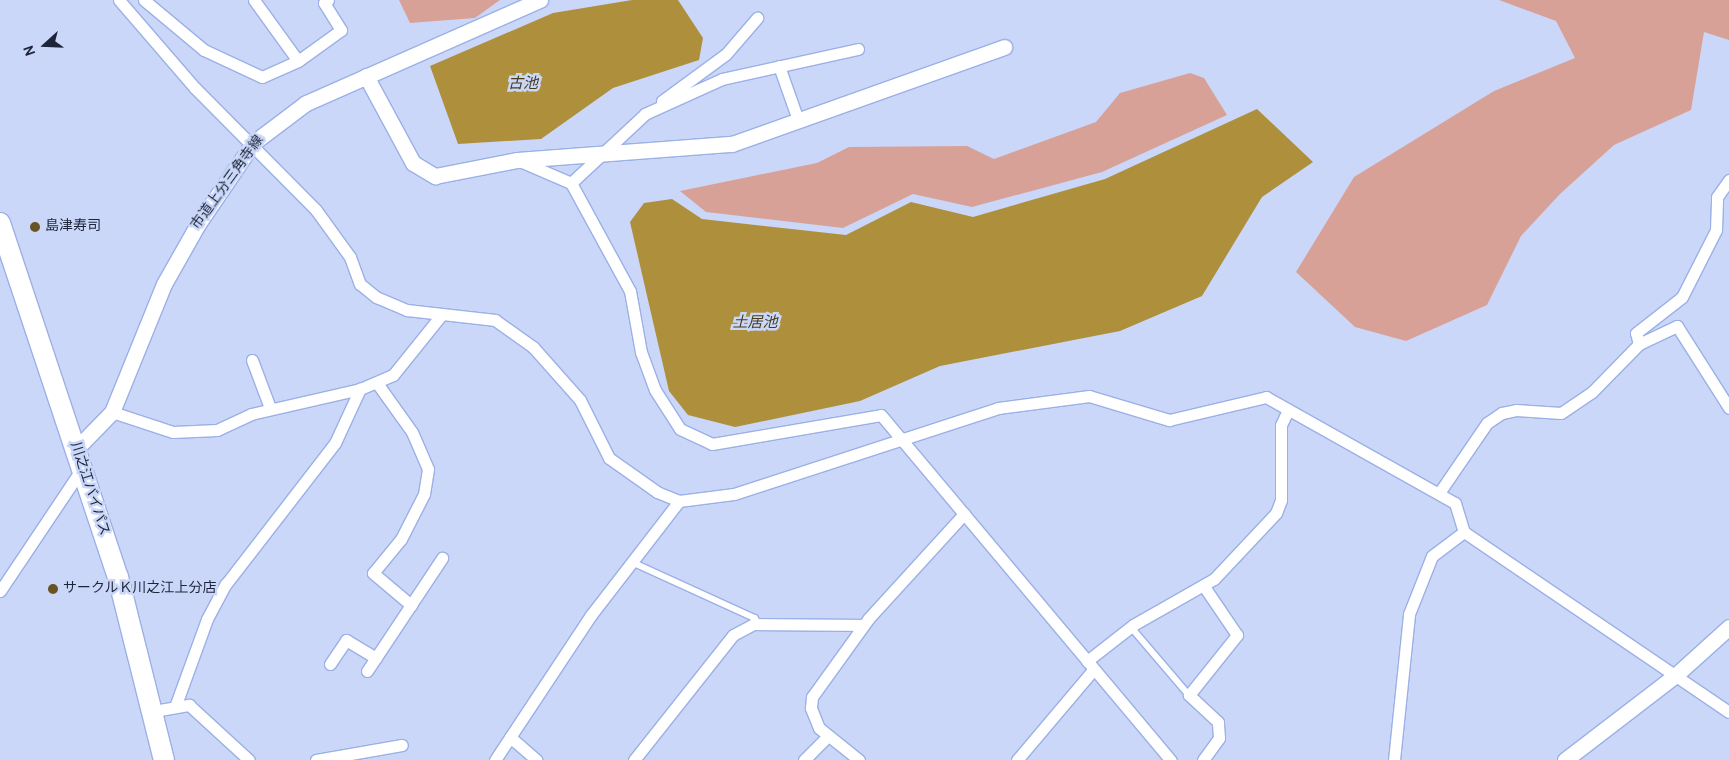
<!DOCTYPE html>
<meta charset="utf-8">
<style>
body{margin:0}
#map{position:relative;width:1729px;height:760px;overflow:hidden;background:#cad7f9;font-family:Overpass,"Noto Sans JP",sans-serif}
div>[style]{position:absolute}
.green>*{inset:0;background:#d8a198}
.water>*{inset:0;background:#ae8f3c}
.roads{filter:drop-shadow(1px 0 #9bb0e6) drop-shadow(-1px 0 #9bb0e6) drop-shadow(0 1px #9bb0e6) drop-shadow(0 -1px #9bb0e6)}
.service>*{height:5.5px;margin:-2.75px;padding:0 2.75px;transform-origin:2.75px;border-radius:2.75px;background:#fff}
.minor>*{height:11px;margin:-5.5px;padding:0 5.5px;transform-origin:5.5px;border-radius:5.5px;background:#fff}
.tertiary>*{height:15px;margin:-7.5px;padding:0 7.5px;transform-origin:7.5px;border-radius:7.5px;background:#fff}
.trunk>*{height:20px;margin:-10px;padding:0 10px;transform-origin:10px;border-radius:10px;background:#fff}
.dots>*{width:14px;height:14px;translate:-50% -50%;box-sizing:border-box;border:2px solid #cad7f9;border-radius:50%}
span{translate:-50% -50%;white-space:nowrap;text-align:center;line-height:1.15;-webkit-text-stroke:5px #cad7f9;paint-order:stroke}
.street-label{font-size:14px;color:#1e253a}
.poi-label{font-size:14px;color:#1e253a}
.left{translate:0 -50%;text-align:left}
.water-label{font-size:15px;color:#493c18;font-style:italic}
.north{position:absolute;left:20px;top:20px;width:50px;height:50px;-webkit-text-stroke:4px #cad7f9;paint-order:stroke;rotate:250deg;font-size:14px;font-weight:700;line-height:20px;text-align:center;color:#1e253a}
.north::after{content:'';display:block;margin:auto;width:18px;height:22px;background:#1e253a;clip-path:polygon(50% 0,100% 100%,50% 72%,0 100%)}
</style>
<div id="map">
<div class="green">
<i style="clip-path:polygon(399px 0,500px 0,475px 18px,410px 23px)"></i>
<i style="clip-path:polygon(1499px 0,1729px 0,1729px 40px,1704px 32px,1691px 110px,1614px 145px,1560px 194px,1521px 236px,1487px 305px,1406px 341px,1355px 327px,1296px 272px,1354px 177px,1494px 91px,1575px 58px,1556px 21px)"></i>
<i style="clip-path:polygon(1190px 73px,1204px 78px,1227px 115px,1102px 172px,972px 207px,913px 194px,843px 228px,706px 212px,680px 191px,817px 163px,849px 147px,967px 146px,994px 159px,1096px 122px,1120px 93px)"></i>
</div>
<div class="water">
<i style="clip-path:polygon(632px 0,678px 0,703px 38px,699px 60px,613px 88px,541px 139px,458px 144px,430px 66px,553px 13px)"></i>
<i style="clip-path:polygon(1257px 109px,1313px 162px,1262px 197px,1202px 296px,1120px 331px,940px 366px,860px 401px,735px 427px,688px 415px,669px 391px,630px 222px,644px 203px,672px 199px,702px 219px,846px 235px,911px 202px,973px 217px,1105px 179px)"></i>
</div>
<div class="roads">
<div class="service">
<i style="left:632px;top:562px;width:135px;rotate:24.5deg"></i>
<i style="left:755px;top:618px;width:7px;rotate:56deg"></i>
<i style="left:1131px;top:627px;width:89px;rotate:49.5deg"></i>
</div>
<div class="minor">
<i style="left:119px;top:0;width:116px;rotate:49.2deg"></i>
<i style="left:195px;top:88px;width:172px;rotate:45.2deg"></i>
<i style="left:316px;top:210px;width:58px;rotate:54.1deg"></i>
<i style="left:350px;top:257px;width:29px;rotate:70deg"></i>
<i style="left:360px;top:284px;width:21px;rotate:39deg"></i>
<i style="left:376px;top:297px;width:34px;rotate:23deg"></i>
<i style="left:407px;top:310px;width:89px;rotate:6.5deg"></i>
<i style="left:495px;top:320px;width:47px;rotate:35.4deg"></i>
<i style="left:533px;top:347px;width:71px;rotate:48.4deg"></i>
<i style="left:580px;top:400px;width:65px;rotate:63.4deg"></i>
<i style="left:609px;top:458px;width:59px;rotate:35.3deg"></i>
<i style="left:657px;top:492px;width:24px;rotate:22deg"></i>
<i style="left:679px;top:501px;width:55px;rotate:-7.3deg"></i>
<i style="left:734px;top:494px;width:278px;rotate:-18deg"></i>
<i style="left:998px;top:408px;width:92px;rotate:-7.5deg"></i>
<i style="left:1089px;top:396px;width:84px;rotate:16.7deg"></i>
<i style="left:1169px;top:420px;width:100px;rotate:-13.3deg"></i>
<i style="left:1266px;top:397px;width:217px;rotate:29.3deg"></i>
<i style="left:1455px;top:503px;width:30px;rotate:73deg"></i>
<i style="left:1464px;top:532px;width:320px;rotate:34.2deg"></i>
<i style="left:144px;top:0;width:78px;rotate:39.8deg"></i>
<i style="left:204px;top:50px;width:64px;rotate:25deg"></i>
<i style="left:262px;top:77px;width:39px;rotate:-24deg"></i>
<i style="left:298px;top:61px;width:53px;rotate:-35.8deg"></i>
<i style="left:341px;top:30px;width:32px;rotate:-122deg"></i>
<i style="left:324px;top:3px;width:5px;rotate:-37deg"></i>
<i style="left:254px;top:0;width:75px;rotate:54.2deg"></i>
<i style="left:858px;top:49px;width:139px;rotate:167.6deg"></i>
<i style="left:722px;top:79px;width:85px;rotate:155.6deg"></i>
<i style="left:645px;top:114px;width:101px;rotate:137deg"></i>
<i style="left:571px;top:183px;width:123px;rotate:61.4deg"></i>
<i style="left:630px;top:291px;width:62px;rotate:79.8deg"></i>
<i style="left:641px;top:352px;width:40px;rotate:69.8deg"></i>
<i style="left:655px;top:390px;width:46px;rotate:57.3deg"></i>
<i style="left:680px;top:429px;width:35px;rotate:25deg"></i>
<i style="left:712px;top:444px;width:171px;rotate:-9.7deg"></i>
<i style="left:881px;top:415px;width:451px;rotate:50deg"></i>
<i style="left:779px;top:66px;width:57px;rotate:70.6deg"></i>
<i style="left:662px;top:101px;width:79px;rotate:-36.3deg"></i>
<i style="left:726px;top:54px;width:48px;rotate:-49.3deg"></i>
<i style="left:520px;top:161px;width:56px;rotate:23.3deg"></i>
<i style="left:1639px;top:344px;width:11px;rotate:-105deg"></i>
<i style="left:1636px;top:333px;width:58px;rotate:-38deg"></i>
<i style="left:1682px;top:297px;width:75px;rotate:-63.1deg"></i>
<i style="left:1716px;top:230px;width:33px;rotate:-88deg"></i>
<i style="left:1717px;top:197px;width:21px;rotate:-55deg"></i>
<i style="left:252px;top:360px;width:51px;rotate:69.4deg"></i>
<i style="left:377px;top:383px;width:60px;rotate:54.5deg"></i>
<i style="left:412px;top:432px;width:40px;rotate:66.6deg"></i>
<i style="left:428px;top:469px;width:25px;rotate:99deg"></i>
<i style="left:424px;top:494px;width:51px;rotate:117.1deg"></i>
<i style="left:401px;top:539px;width:44px;rotate:129.5deg"></i>
<i style="left:373px;top:573px;width:50px;rotate:40.1deg"></i>
<i style="left:112px;top:412px;width:64px;rotate:18.2deg"></i>
<i style="left:173px;top:432px;width:44px;rotate:-2.6deg"></i>
<i style="left:217px;top:430px;width:38px;rotate:-25deg"></i>
<i style="left:251px;top:414px;width:112px;rotate:-12.9deg"></i>
<i style="left:360px;top:389px;width:36px;rotate:-23deg"></i>
<i style="left:393px;top:375px;width:78px;rotate:-51.2deg"></i>
<i style="left:1439px;top:493px;width:85px;rotate:-55.6deg"></i>
<i style="left:1487px;top:423px;width:18px;rotate:-34deg"></i>
<i style="left:1502px;top:413px;width:14px;rotate:-12deg"></i>
<i style="left:1516px;top:410px;width:45px;rotate:3.8deg"></i>
<i style="left:1561px;top:413px;width:37px;rotate:-34deg"></i>
<i style="left:1592px;top:392px;width:67px;rotate:-45.6deg"></i>
<i style="left:1639px;top:344px;width:42px;rotate:-25.3deg"></i>
<i style="left:1677px;top:326px;width:97px;rotate:57.6deg"></i>
<i style="left:0;top:591px;width:149px;rotate:-56.2deg"></i>
<i style="left:1087px;top:661px;width:58px;rotate:-38deg"></i>
<i style="left:1133px;top:625px;width:93px;rotate:-29.6deg"></i>
<i style="left:1214px;top:579px;width:91px;rotate:-46.8deg"></i>
<i style="left:1276px;top:513px;width:14px;rotate:-69deg"></i>
<i style="left:1281px;top:500px;width:75px;rotate:-90deg"></i>
<i style="left:1281px;top:425px;width:17px;rotate:-65deg"></i>
<i style="left:330px;top:664px;width:29px;rotate:-56deg"></i>
<i style="left:346px;top:640px;width:35px;rotate:31deg"></i>
<i style="left:367px;top:671px;width:136px;rotate:-56.4deg"></i>
<i style="left:175px;top:707px;width:94px;rotate:-70deg"></i>
<i style="left:207px;top:619px;width:40px;rotate:-62deg"></i>
<i style="left:226px;top:584px;width:178px;rotate:-52.3deg"></i>
<i style="left:335px;top:443px;width:60px;rotate:-65.2deg"></i>
<i style="left:154px;top:711px;width:36px;rotate:-10deg"></i>
<i style="left:189px;top:705px;width:81px;rotate:42.5deg"></i>
<i style="left:510px;top:737px;width:35px;rotate:41deg"></i>
<i style="left:316px;top:760px;width:87px;rotate:-9.9deg"></i>
<i style="left:495px;top:760px;width:174px;rotate:-56.5deg"></i>
<i style="left:591px;top:615px;width:144px;rotate:-52.3deg"></i>
<i style="left:634px;top:760px;width:159px;rotate:-51.6deg"></i>
<i style="left:733px;top:635px;width:24px;rotate:-28deg"></i>
<i style="left:754px;top:624px;width:109px;rotate:0.5deg"></i>
<i style="left:804px;top:760px;width:34px;rotate:-45deg"></i>
<i style="left:859px;top:760px;width:51px;rotate:-141.3deg"></i>
<i style="left:819px;top:728px;width:22px;rotate:-112deg"></i>
<i style="left:811px;top:708px;width:11px;rotate:-85deg"></i>
<i style="left:812px;top:697px;width:97px;rotate:-54.2deg"></i>
<i style="left:869px;top:618px;width:141px;rotate:-47.6deg"></i>
<i style="left:1017px;top:760px;width:119px;rotate:-49.8deg"></i>
<i style="left:1203px;top:760px;width:27px;rotate:-54deg"></i>
<i style="left:1219px;top:738px;width:16px;rotate:-94deg"></i>
<i style="left:1218px;top:722px;width:40px;rotate:-137deg"></i>
<i style="left:1189px;top:695px;width:77px;rotate:-51.3deg"></i>
<i style="left:1237px;top:635px;width:60px;rotate:-124.2deg"></i>
<i style="left:1394px;top:760px;width:147px;rotate:-84.1deg"></i>
<i style="left:1409px;top:614px;width:62px;rotate:-68.4deg"></i>
<i style="left:1432px;top:556px;width:40px;rotate:-37deg"></i>
</div>
<div class="tertiary">
<i style="left:366px;top:76px;width:99px;rotate:61.6deg"></i>
<i style="left:413px;top:163px;width:26px;rotate:31deg"></i>
<i style="left:435px;top:176px;width:84px;rotate:-11deg"></i>
<i style="left:517px;top:160px;width:216px;rotate:-4.3deg"></i>
<i style="left:732px;top:144px;width:289px;rotate:-19.6deg"></i>
<i style="left:76px;top:449px;width:52px;rotate:-45.8deg"></i>
<i style="left:112px;top:412px;width:138px;rotate:-67.9deg"></i>
<i style="left:164px;top:284px;width:69px;rotate:-60.5deg"></i>
<i style="left:198px;top:224px;width:98px;rotate:-55.8deg"></i>
<i style="left:253px;top:143px;width:66px;rotate:-37deg"></i>
<i style="left:306px;top:103px;width:256px;rotate:-23.8deg"></i>
<i style="left:1565px;top:760px;width:141px;rotate:-37.5deg"></i>
<i style="left:1677px;top:674px;width:70px;rotate:-42.1deg"></i>
</div>
<div class="trunk">
<i style="left:0;top:223px;width:373px;rotate:71.6deg"></i>
<i style="left:118px;top:577px;width:189px;rotate:75.9deg"></i>
</div>
</div>
<div class="dots">
<i style="left:35px;top:227px;background:#675422"></i>
<i style="left:53px;top:589px;background:#675422"></i>
</div>
<div class="street-label">
<span style="left:228px;top:183px;rotate:-54deg">市道上分三角寺線</span>
<span style="left:89px;top:489px;rotate:72deg">川之江バイパス</span>
</div>
<div class="poi-label">
<span class="left" style="left:45px;top:227px">島津寿司</span>
<span class="left" style="left:63px;top:589px">サークルＫ川之江上分店</span>
</div>
<div class="water-label">
<span style="left:523px;top:85px">古池</span>
<span style="left:755px;top:324px">土居池</span>
</div>
<div class="north">N</div>
</div>
